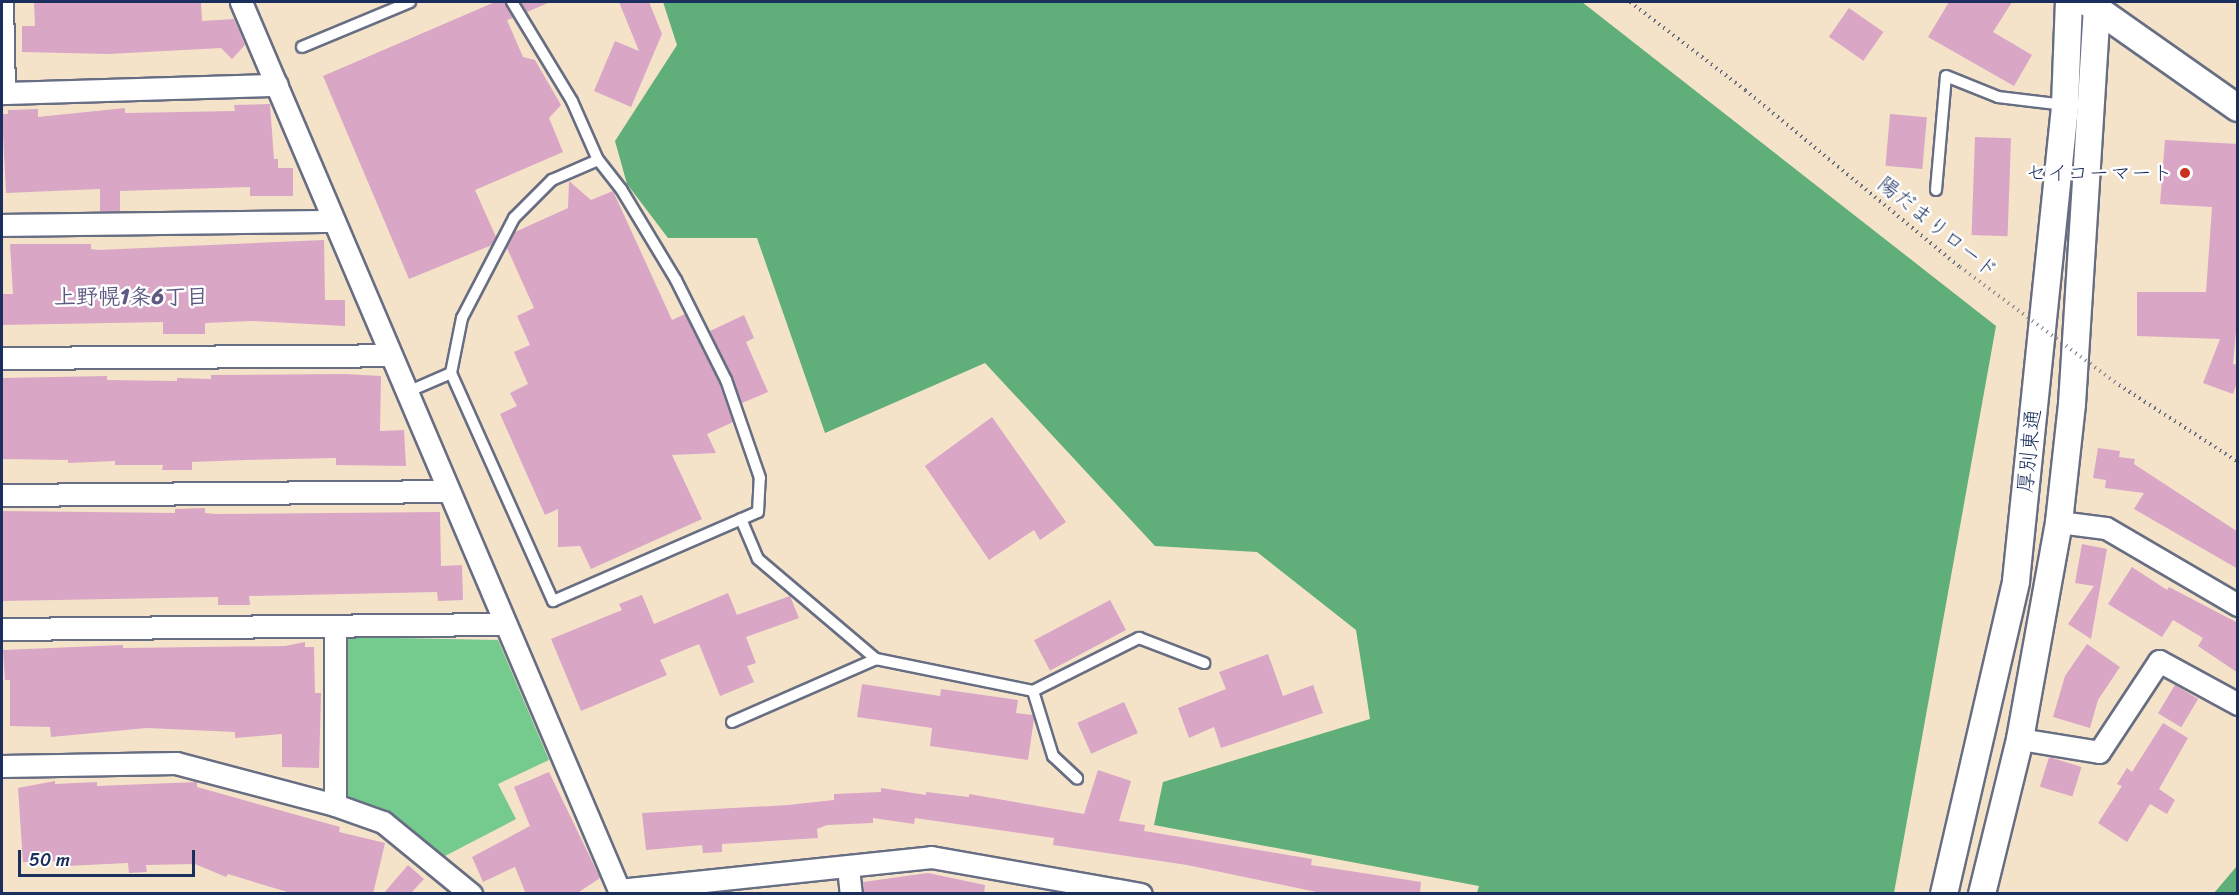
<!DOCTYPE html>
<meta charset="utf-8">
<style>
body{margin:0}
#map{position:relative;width:2239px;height:895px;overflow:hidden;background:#f4e3c9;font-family:Sriracha,"Klee One",sans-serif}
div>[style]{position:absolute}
.green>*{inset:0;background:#75ca8e}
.forest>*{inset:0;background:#60ae79}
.building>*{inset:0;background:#d9a6c6;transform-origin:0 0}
.path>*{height:4px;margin-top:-2px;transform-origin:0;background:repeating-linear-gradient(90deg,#676e83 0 1.5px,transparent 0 6px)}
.roads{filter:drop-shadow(2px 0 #676e83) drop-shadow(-2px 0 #676e83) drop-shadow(0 2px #676e83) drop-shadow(0 -2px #676e83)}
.service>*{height:10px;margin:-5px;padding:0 5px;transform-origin:5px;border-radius:5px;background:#fff}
.minor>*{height:21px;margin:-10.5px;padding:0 10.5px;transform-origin:10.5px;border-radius:10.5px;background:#fff}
.tertiary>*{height:26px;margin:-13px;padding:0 13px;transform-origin:13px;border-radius:13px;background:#fff}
.path-bridge>*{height:4px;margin-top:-2px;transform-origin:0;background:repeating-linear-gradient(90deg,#676e83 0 1.5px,transparent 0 6px)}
.dots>*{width:16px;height:16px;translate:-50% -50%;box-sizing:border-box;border:3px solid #fff;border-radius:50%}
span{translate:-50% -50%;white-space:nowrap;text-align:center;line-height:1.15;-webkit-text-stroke:5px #fff;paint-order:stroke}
.poi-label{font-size:21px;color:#1b2f5e}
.right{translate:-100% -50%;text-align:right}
.street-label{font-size:21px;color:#1b2f5e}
.neighbourhood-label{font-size:22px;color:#5e5982;font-weight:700}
.frame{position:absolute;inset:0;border:3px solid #1b2f5e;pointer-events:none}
.scale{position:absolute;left:18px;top:850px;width:177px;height:27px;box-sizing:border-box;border:3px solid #1b2f5e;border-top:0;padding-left:8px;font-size:18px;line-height:21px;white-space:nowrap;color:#1b2f5e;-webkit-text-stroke:4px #fff;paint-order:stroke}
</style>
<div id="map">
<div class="green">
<i style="clip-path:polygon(347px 637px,498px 640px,549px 760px,498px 784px,516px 819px,445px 856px,392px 816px,347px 801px)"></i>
</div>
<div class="forest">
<i style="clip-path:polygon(663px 2px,1582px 2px,1996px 326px,1894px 893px,1477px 893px,1479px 886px,1154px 825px,1163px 782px,1370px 719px,1356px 630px,1257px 552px,1155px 546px,985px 363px,825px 433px,757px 238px,668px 238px,627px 184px,615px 141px,677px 45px)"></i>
<i style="clip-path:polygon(2237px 866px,2237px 893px,2214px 893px)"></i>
</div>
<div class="building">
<i style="clip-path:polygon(34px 2px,201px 2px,202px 21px,234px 19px,245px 45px,232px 59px,221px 48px,108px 54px,22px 52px,22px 26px,35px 26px)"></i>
<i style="clip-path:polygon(495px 2px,505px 2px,513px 18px,507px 20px,523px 57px,535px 60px,561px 105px,549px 118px,563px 152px,475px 190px,496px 237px,492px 245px,409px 279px,323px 76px)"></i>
<i style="clip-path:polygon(520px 2px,550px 2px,527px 12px)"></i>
<i style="clip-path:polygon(619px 2px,649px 2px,662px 34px,631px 107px,594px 91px,615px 41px,639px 51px)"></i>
<i style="clip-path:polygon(1949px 2px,2012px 2px,1993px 32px,2032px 55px,2014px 86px,1928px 37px)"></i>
<i style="left:1849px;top:8px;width:42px;height:35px;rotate:35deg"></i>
<i style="clip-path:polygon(270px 104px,274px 159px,278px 159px,278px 168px,293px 168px,293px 196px,250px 196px,250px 187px,120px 191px,120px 211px,100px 211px,100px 189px,6px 193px,2px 114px,8px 114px,8px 110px,38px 109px,38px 117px,125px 108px,125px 113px,235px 111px,234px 105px)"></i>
<i style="left:1890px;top:114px;width:37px;height:52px;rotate:5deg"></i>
<i style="left:1975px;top:137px;width:36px;height:98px;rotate:2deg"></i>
<i style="clip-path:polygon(2165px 140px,2238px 144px,2238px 310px,2233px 364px,2238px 365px,2238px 380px,2233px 394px,2203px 383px,2220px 339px,2137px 336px,2137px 292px,2206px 292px,2212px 207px,2160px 204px)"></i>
<i style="clip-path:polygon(569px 181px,591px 200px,613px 191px,672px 320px,685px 314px,719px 383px,733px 422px,707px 434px,716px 453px,672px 455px,702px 519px,591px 569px,580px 546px,558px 547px,558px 509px,545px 515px,500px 414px,517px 406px,510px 393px,528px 384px,514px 352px,530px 345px,517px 316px,534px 308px,507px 248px,515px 232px,568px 208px)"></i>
<i style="clip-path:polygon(324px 240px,325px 300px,345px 300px,345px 326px,252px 321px,205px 323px,205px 334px,163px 334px,163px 322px,2px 325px,2px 294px,13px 294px,10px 244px,91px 244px,91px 249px,98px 250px)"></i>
<i style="clip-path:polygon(744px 315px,754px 338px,746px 342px,768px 392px,742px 403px,710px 331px)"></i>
<i style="clip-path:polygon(345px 374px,381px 376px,380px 431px,404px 430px,406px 466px,336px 465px,336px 458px,246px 460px,192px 462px,192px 470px,162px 470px,163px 465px,115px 465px,115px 461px,68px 463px,68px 460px,2px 459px,2px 378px,107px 376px,107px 380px,177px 381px,177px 378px,211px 379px,211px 375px)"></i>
<i style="clip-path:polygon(992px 417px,1066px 522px,1040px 540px,1034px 530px,989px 560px,925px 466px)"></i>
<i style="clip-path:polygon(2098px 448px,2120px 451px,2119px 457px,2135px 459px,2134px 464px,2238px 532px,2238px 569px,2134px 509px,2144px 493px,2105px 488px,2106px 480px,2093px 478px)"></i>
<i style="clip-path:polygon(205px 508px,205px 513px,215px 514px,440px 512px,441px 566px,462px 565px,463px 600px,438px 601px,437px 592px,249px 596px,250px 605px,218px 605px,218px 597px,2px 601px,2px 511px,175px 513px,175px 509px)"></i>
<i style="clip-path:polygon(2082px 544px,2107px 549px,2091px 639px,2068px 624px,2094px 586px,2075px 583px)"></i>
<i style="clip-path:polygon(2132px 567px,2167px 590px,2169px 587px,2238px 623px,2238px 673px,2198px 646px,2203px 638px,2173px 620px,2162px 637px,2108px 604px)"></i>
<i style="clip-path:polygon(728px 593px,737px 615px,790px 596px,799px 618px,746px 637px,756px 663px,747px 666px,754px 682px,720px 696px,699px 644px,660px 660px,667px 675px,581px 711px,551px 639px,622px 610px,619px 604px,642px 595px,654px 624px)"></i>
<i style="left:1110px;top:600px;width:34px;height:86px;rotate:62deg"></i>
<i style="clip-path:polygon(305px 642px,305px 647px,314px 647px,315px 693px,321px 693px,319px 768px,282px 767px,282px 734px,235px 738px,235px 732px,147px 728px,51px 737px,50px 727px,10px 726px,10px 680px,5px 680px,3px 650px,123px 645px,123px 648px,285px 646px)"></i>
<i style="clip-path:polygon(2087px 644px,2120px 667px,2098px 700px,2090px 728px,2053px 717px,2065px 676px)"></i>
<i style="clip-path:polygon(1268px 654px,1283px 696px,1313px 685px,1323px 713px,1221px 748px,1214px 727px,1189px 738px,1178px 708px,1226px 689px,1219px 672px)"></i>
<i style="clip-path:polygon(862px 684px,940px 696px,941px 689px,1018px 700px,1016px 713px,1033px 715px,1034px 719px,1028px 760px,930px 746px,932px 728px,857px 717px)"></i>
<i style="left:2175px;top:685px;width:27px;height:33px;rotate:31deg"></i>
<i style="left:1124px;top:702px;width:34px;height:51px;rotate:66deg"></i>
<i style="clip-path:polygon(2163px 723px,2188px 738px,2159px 789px,2175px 800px,2167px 814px,2150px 804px,2127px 842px,2098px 823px,2122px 786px,2117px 784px,2127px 768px,2132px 772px)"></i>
<i style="left:2049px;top:757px;width:34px;height:31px;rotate:17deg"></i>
<i style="clip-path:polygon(1098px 770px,1131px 781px,1119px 821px,1145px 825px,1144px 831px,1312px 859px,1311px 865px,1421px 882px,1420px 894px,1326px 894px,1187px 865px,1053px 845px,1054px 838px,915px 818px,914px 824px,873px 818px,873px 823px,827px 825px,817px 829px,818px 838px,722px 844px,722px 852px,703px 853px,702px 845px,646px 850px,642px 813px,788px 805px,834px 800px,834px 794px,881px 792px,881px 788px,926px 795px,926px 792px,969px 797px,969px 794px,1084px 814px)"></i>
<i style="clip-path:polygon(549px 772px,600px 878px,576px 894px,526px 894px,515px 867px,483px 882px,472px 857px,530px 826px,514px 787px)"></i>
<i style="clip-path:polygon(55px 781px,55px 784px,97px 782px,97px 786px,197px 782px,197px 787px,340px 827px,339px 832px,385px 843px,373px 894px,294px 894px,228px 874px,226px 877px,195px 864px,146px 865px,147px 872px,129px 873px,128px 863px,66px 866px,65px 861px,23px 862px,18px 788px)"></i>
<i style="clip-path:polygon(408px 865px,424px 879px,410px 894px,383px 894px)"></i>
<i style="clip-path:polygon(928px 873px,985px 885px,984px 894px,864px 894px,863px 882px)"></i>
</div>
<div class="path">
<i style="left:1630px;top:2px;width:145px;rotate:37.4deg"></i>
<i style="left:1745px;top:90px;width:278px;rotate:39.5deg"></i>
<i style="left:2119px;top:385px;width:142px;rotate:32.9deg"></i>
</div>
<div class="roads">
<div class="service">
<i style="left:302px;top:47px;width:117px;rotate:-22.6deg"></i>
<i style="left:1936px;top:190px;width:114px;rotate:-85deg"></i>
<i style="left:1946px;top:76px;width:56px;rotate:22deg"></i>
<i style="left:1998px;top:97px;width:67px;rotate:6.8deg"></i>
<i style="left:451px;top:373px;width:250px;rotate:65.9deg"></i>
<i style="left:553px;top:601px;width:223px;rotate:-23.5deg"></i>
<i style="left:758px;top:512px;width:34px;rotate:-87deg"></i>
<i style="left:760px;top:478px;width:104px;rotate:-109.1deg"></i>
<i style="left:726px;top:380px;width:112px;rotate:-116.6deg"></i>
<i style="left:676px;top:280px;width:106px;rotate:-121.1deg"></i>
<i style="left:621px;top:189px;width:37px;rotate:-128deg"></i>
<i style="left:598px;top:160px;width:64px;rotate:-113.8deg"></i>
<i style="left:572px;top:101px;width:116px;rotate:-121.2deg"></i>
<i style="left:405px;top:393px;width:50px;rotate:-23.5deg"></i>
<i style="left:451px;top:373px;width:56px;rotate:-78.7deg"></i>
<i style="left:462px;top:318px;width:113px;rotate:-62.5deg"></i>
<i style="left:514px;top:218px;width:54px;rotate:-45deg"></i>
<i style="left:552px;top:180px;width:50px;rotate:-23.5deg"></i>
<i style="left:741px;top:519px;width:43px;rotate:67deg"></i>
<i style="left:758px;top:559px;width:155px;rotate:40.3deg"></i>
<i style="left:876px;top:659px;width:160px;rotate:11.5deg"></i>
<i style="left:1033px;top:691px;width:68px;rotate:72.9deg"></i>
<i style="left:1053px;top:756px;width:33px;rotate:43deg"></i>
<i style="left:1033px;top:691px;width:119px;rotate:-26.6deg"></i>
<i style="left:1139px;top:638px;width:70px;rotate:21deg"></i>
<i style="left:732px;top:722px;width:157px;rotate:-23.6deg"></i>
</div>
<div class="minor">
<i style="left:2px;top:2px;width:91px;rotate:88.7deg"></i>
<i style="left:241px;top:2px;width:965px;rotate:66.94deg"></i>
<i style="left:619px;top:890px;width:314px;rotate:-6deg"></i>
<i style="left:931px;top:857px;width:213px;rotate:10deg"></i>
<i style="left:2px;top:93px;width:275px;rotate:-1.7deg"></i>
<i style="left:2px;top:225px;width:331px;rotate:-0.7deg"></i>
<i style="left:2px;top:358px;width:387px;rotate:-0.4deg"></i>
<i style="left:2px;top:495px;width:446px;rotate:-0.5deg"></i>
<i style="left:2059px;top:522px;width:47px;rotate:7.3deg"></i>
<i style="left:2106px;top:528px;width:153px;rotate:30.3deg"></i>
<i style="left:2px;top:629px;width:502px;rotate:-0.57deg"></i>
<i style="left:2020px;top:739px;width:80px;rotate:9.3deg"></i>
<i style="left:2099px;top:752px;width:109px;rotate:-56.6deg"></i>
<i style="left:2159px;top:661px;width:90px;rotate:28.6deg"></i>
<i style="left:2px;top:766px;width:174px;rotate:-1deg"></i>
<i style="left:176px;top:763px;width:164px;rotate:14.8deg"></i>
<i style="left:335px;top:805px;width:51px;rotate:19.5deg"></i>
<i style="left:383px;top:822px;width:114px;rotate:39.3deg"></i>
<i style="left:335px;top:805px;width:179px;rotate:-90deg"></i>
<i style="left:848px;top:867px;width:27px;rotate:84deg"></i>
</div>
<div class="tertiary">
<i style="left:2087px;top:2px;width:184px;rotate:35.1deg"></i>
<i style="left:1944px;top:894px;width:321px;rotate:-77deg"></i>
<i style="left:2016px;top:581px;width:479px;rotate:-84.1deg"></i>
<i style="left:2065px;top:105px;width:103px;rotate:-87.8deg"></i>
<i style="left:1982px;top:894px;width:160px;rotate:-76.2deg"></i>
<i style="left:2020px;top:739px;width:220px;rotate:-79.8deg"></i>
<i style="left:2059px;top:522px;width:119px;rotate:-83.7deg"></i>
<i style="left:2072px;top:404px;width:403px;rotate:-86.4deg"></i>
</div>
</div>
<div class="path-bridge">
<i style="left:1960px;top:267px;width:198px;rotate:36.6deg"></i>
</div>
<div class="dots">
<i style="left:2185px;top:173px;background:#c8321e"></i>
</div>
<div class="poi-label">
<span class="right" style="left:2173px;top:173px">セイコーマート</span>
</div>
<div class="street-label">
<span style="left:1938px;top:227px;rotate:39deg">陽だまりロード</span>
<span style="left:2029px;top:451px;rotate:-84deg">厚別東通</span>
</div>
<div class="neighbourhood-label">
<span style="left:131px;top:297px">上野幌1条6丁目</span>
</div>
<div class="frame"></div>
<div class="scale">50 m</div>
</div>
